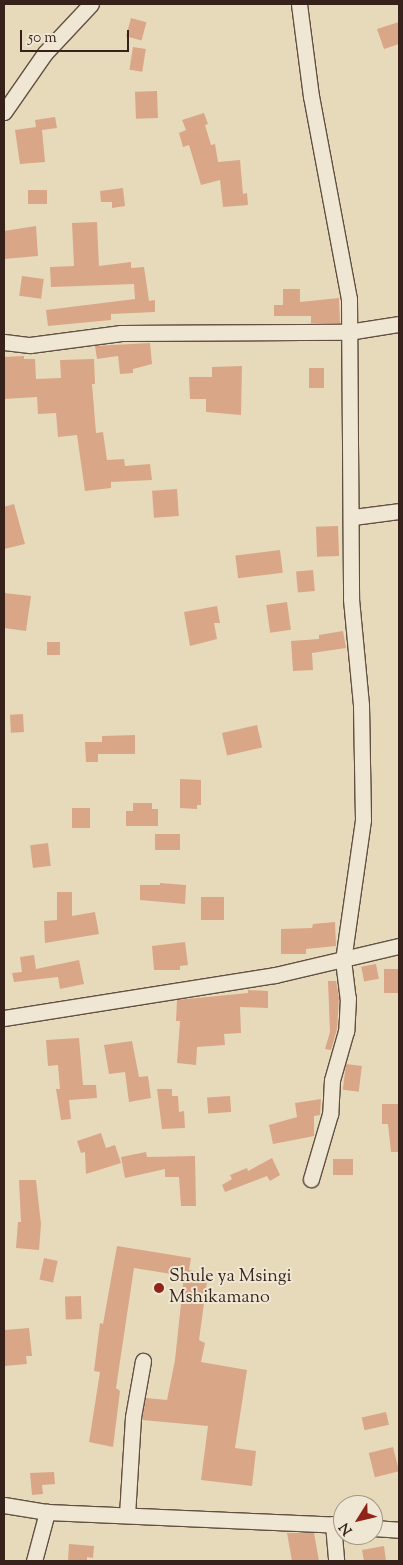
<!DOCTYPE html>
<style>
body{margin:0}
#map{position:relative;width:403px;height:1565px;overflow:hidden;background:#e7dabb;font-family:"Sorts Mill Goudy",serif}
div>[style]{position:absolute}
.building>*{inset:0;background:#d9a687;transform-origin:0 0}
.roads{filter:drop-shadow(1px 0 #625042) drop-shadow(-1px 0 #625042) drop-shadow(0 1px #625042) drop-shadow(0 -1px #625042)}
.minor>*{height:15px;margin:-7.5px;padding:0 7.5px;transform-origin:7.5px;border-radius:7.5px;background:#efe7d3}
.dots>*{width:14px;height:14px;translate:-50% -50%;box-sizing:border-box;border:2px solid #efe7d3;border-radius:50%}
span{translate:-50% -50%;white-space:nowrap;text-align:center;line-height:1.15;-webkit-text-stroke:4px #efe7d3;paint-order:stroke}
.poi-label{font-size:18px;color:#36221a}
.left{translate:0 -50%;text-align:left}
.frame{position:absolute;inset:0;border:5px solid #36221a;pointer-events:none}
.north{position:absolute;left:333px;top:1495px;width:50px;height:50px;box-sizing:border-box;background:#efe7d3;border:1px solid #a59889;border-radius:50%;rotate:234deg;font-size:14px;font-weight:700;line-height:20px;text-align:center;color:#36221a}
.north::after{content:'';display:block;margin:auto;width:18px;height:22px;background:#8f2418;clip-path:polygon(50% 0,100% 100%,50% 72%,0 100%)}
.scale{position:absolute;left:20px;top:30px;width:109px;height:22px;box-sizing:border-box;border:2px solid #36221a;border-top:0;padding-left:6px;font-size:15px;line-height:18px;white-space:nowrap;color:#36221a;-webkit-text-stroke:4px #efe7d3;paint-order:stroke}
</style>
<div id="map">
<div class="building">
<i style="left:131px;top:18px;width:16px;height:19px;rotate:15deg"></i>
<i style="clip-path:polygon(399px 22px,399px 44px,384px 49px,377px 29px)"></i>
<i style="left:133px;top:47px;width:13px;height:23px;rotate:9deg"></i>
<i style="left:157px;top:91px;width:27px;height:22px;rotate:88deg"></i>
<i style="clip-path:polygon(204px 113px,208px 124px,205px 125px,211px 145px,215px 144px,218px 162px,240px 160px,243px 194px,247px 193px,248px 205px,223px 207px,220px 180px,201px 185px,189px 145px,183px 147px,179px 133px,186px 130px,182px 120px)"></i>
<i style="clip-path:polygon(55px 117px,57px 128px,42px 130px,45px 162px,20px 164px,15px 130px,36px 127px,35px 120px)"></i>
<i style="clip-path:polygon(123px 188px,125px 206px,112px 208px,112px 202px,101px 202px,100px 191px)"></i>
<i style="left:47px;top:190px;width:14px;height:19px;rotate:90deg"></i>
<i style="clip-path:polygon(97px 222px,99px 266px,131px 262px,131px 268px,144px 267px,149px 301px,155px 300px,155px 312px,111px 314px,111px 320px,48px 326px,46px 310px,135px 299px,134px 284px,51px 287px,50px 267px,74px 266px,72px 223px)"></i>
<i style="clip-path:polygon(36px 226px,38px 256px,4px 259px,4px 231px)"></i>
<i style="left:22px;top:276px;width:22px;height:20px;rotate:8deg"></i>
<i style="clip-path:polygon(283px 289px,300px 289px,300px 302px,339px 298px,340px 323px,311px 323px,311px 316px,274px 316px,274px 305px,283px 305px)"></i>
<i style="clip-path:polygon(150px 343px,152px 364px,133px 369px,133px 373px,120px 374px,118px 356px,97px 359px,95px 346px)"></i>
<i style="clip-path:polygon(24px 356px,24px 359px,35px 359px,36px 379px,61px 378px,60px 360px,94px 359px,95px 384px,92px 384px,96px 433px,103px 432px,107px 460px,124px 459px,125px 466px,150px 464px,152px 480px,111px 482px,111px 488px,85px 491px,77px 435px,58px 437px,56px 413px,38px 414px,37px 397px,4px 399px,4px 357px)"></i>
<i style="clip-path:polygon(242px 366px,241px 415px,206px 412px,206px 399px,190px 399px,189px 377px,212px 377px,212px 367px)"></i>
<i style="left:309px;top:368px;width:15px;height:20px"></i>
<i style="left:177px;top:489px;width:27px;height:25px;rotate:86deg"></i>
<i style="clip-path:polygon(14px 504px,25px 544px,4px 549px,4px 507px)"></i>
<i style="left:338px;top:526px;width:30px;height:22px;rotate:88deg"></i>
<i style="left:280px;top:550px;width:23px;height:45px;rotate:83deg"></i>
<i style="left:313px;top:570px;width:21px;height:17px;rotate:85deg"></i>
<i style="clip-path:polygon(4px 593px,31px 596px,26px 631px,4px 628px)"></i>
<i style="left:287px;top:602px;width:28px;height:21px;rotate:82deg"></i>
<i style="clip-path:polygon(217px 606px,220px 623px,214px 623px,217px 639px,190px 646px,184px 612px)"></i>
<i style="clip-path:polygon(343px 631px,346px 648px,312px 653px,313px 670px,293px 671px,291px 641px,319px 639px,319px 635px)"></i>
<i style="left:47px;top:642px;width:13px;height:13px"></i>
<i style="left:23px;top:714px;width:18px;height:13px;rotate:87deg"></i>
<i style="left:257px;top:725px;width:23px;height:36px;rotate:77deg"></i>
<i style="clip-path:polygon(135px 735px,135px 754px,98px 754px,98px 762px,86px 762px,85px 742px,102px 742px,102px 736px)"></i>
<i style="clip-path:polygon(180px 779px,201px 780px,201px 805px,197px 805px,197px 809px,180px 808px)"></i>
<i style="clip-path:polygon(133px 803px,152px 803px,152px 809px,158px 809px,158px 826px,126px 826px,126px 811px,133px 811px)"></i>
<i style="left:72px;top:808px;width:18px;height:20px"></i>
<i style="left:180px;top:834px;width:16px;height:25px;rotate:90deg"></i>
<i style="left:48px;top:843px;width:23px;height:18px;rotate:83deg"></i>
<i style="clip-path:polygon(160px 883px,186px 885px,185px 904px,140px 900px,140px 885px,160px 885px)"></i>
<i style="clip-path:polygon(57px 892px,72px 892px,72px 916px,95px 912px,99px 934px,45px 943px,44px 921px,57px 920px)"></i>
<i style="left:224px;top:897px;width:23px;height:23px;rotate:90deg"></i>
<i style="clip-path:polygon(335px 922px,336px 946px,306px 949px,306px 954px,281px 954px,281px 929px,312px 928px,313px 924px)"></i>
<i style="clip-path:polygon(185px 942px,188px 965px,180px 966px,180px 970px,154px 970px,152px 946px)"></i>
<i style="clip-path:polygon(34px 955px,36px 969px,79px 960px,84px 984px,60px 989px,58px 977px,14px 982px,12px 973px,22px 972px,20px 957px)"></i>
<i style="left:376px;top:964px;width:15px;height:15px;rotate:79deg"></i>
<i style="left:399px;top:969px;width:24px;height:15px;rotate:90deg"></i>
<i style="clip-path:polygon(328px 981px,336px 981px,339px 998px,337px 1029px,331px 1050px,325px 1049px,330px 1032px)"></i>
<i style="clip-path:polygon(248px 990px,268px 991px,268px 1008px,240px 1007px,241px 1033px,224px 1034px,225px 1045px,197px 1047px,196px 1065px,177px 1063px,180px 1021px,176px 1021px,177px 1000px,248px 993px)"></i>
<i style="clip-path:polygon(79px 1038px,83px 1085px,96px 1085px,97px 1098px,69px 1100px,71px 1119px,61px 1120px,56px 1089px,60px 1089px,58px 1065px,48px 1066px,46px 1040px)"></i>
<i style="clip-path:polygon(132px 1041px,139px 1077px,148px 1076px,151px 1098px,129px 1102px,125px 1072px,109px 1074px,104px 1045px)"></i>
<i style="left:346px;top:1064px;width:16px;height:26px;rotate:7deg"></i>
<i style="clip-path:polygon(157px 1089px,172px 1089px,172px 1096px,178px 1096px,179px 1112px,184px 1111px,185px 1128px,162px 1129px)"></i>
<i style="left:230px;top:1096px;width:16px;height:23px;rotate:86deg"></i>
<i style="clip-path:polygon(321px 1099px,320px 1115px,314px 1116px,314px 1136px,273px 1144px,269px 1125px,297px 1117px,295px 1103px)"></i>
<i style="clip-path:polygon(382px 1104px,399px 1104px,399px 1152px,391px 1152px,388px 1124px,382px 1124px)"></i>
<i style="clip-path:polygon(101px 1133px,106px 1148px,115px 1145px,121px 1163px,86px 1174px,85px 1152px,81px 1153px,77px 1141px)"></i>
<i style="clip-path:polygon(146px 1152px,147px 1157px,195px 1156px,196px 1206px,181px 1206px,179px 1177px,165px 1177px,165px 1169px,125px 1178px,121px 1157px)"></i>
<i style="clip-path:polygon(272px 1158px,280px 1175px,270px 1181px,267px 1176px,225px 1192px,222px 1185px,232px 1179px,230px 1175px,247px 1168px,248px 1171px)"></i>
<i style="left:353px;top:1159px;width:16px;height:20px;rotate:90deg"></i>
<i style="clip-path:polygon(19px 1180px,36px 1180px,41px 1224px,39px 1250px,16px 1248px,18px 1222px,21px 1222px)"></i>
<i style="clip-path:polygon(117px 1246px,191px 1258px,189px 1270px,208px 1274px,199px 1340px,205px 1343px,201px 1362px,247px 1370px,235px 1448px,256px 1451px,252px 1486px,201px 1480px,208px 1426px,142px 1420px,146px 1398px,167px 1400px,175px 1360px,184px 1276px,134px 1268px,116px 1388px,120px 1391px,113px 1447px,89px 1442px,100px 1372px,94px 1371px,100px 1323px,103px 1324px)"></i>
<i style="left:44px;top:1258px;width:14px;height:22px;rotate:12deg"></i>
<i style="left:81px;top:1296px;width:23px;height:16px;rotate:88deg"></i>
<i style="clip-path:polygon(29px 1328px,32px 1356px,26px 1356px,27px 1364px,4px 1366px,4px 1330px)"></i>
<i style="left:386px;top:1412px;width:13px;height:25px;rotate:77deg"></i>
<i style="left:393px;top:1447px;width:25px;height:25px;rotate:76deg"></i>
<i style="clip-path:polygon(54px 1472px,55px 1484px,42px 1485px,43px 1494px,32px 1495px,30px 1473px)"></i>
<i style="clip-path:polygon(287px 1533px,314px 1533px,319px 1561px,292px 1561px)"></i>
<i style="clip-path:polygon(69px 1544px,94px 1546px,93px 1558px,87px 1557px,87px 1561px,68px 1561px)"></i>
<i style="clip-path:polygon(384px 1546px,386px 1561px,364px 1561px,362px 1550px)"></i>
</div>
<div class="roads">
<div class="minor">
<i style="left:299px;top:4px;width:93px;rotate:82.6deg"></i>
<i style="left:311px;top:96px;width:207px;rotate:79.4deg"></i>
<i style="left:349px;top:299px;width:300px;rotate:89.6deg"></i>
<i style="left:351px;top:599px;width:106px;rotate:84.6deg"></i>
<i style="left:361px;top:705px;width:115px;rotate:89deg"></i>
<i style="left:363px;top:820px;width:141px;rotate:98.1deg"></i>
<i style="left:343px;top:960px;width:38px;rotate:83deg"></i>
<i style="left:348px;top:998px;width:33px;rotate:93deg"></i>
<i style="left:346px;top:1031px;width:51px;rotate:105.9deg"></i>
<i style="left:332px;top:1080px;width:34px;rotate:93deg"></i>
<i style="left:330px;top:1114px;width:68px;rotate:106.3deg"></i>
<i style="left:4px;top:112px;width:72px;rotate:-55.2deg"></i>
<i style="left:45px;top:53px;width:67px;rotate:-46.8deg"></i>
<i style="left:4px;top:342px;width:26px;rotate:7deg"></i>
<i style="left:30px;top:345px;width:92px;rotate:-7.5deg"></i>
<i style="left:121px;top:333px;width:227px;rotate:-0.3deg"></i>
<i style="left:348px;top:332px;width:52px;rotate:-8.9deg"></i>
<i style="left:353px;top:517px;width:46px;rotate:-7.4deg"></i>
<i style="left:4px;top:1018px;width:274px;rotate:-9deg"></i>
<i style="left:275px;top:975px;width:127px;rotate:-13.2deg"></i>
<i style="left:4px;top:1505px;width:44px;rotate:9.2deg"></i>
<i style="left:47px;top:1512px;width:296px;rotate:2.5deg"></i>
<i style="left:127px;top:1515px;width:98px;rotate:-86.5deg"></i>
<i style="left:133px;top:1417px;width:57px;rotate:-79.9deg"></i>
<i style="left:333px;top:1524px;width:37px;rotate:85deg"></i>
<i style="left:373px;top:1528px;width:26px;rotate:4deg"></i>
<i style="left:34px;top:1561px;width:51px;rotate:-75.1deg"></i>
</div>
</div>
<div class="dots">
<i style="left:159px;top:1288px;background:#8f2418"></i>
</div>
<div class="poi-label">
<span class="left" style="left:169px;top:1288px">Shule ya Msingi<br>Mshikamano</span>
</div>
<div class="frame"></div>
<div class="north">N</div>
<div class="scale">50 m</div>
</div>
